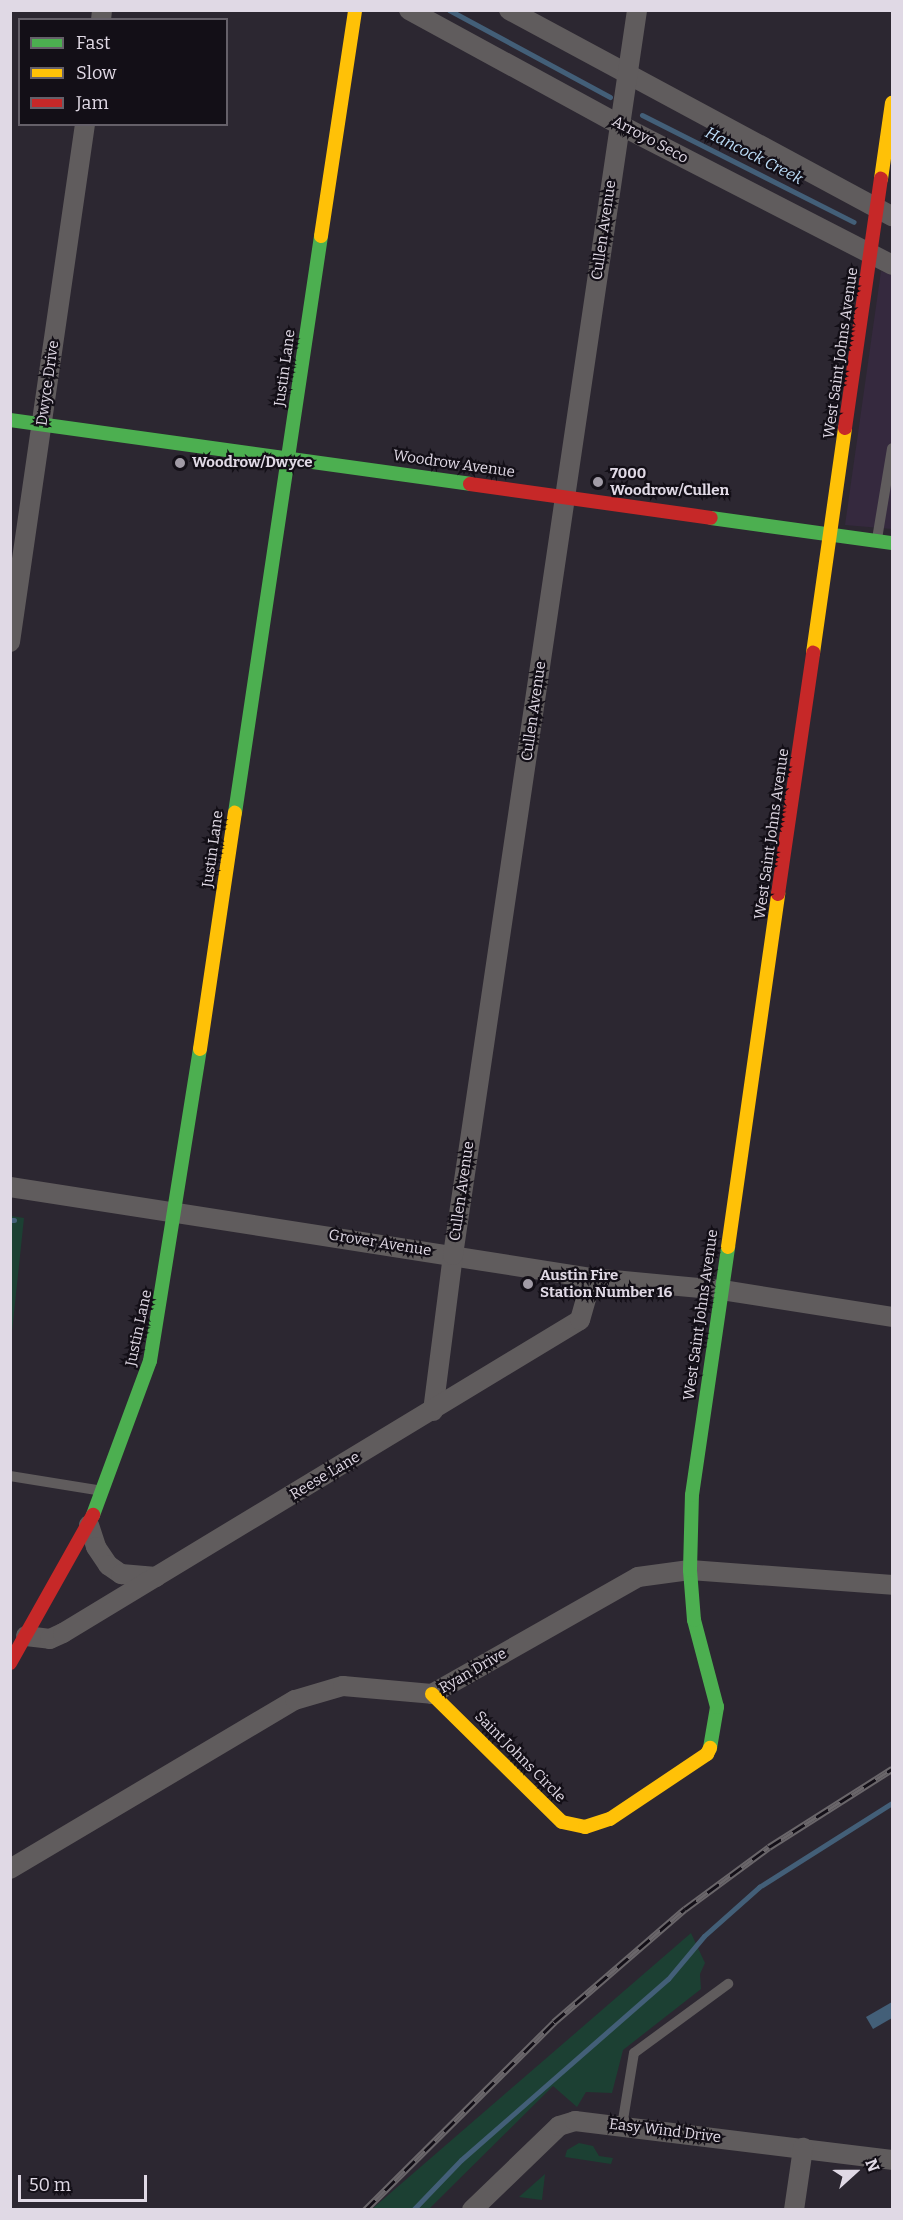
<!DOCTYPE html>
<style>
body{margin:0}
#map{position:relative;width:903px;height:2220px;overflow:hidden;background:#2c2731;font-family:Bitter,serif}
div>[style]{position:absolute}
.built>*{inset:0;background:#35293e}
.green>*{inset:0;background:#1c4033}
.water>*{inset:0;background:#435f78}
.stream>*{height:5px;margin:-2.5px;padding:0 2.5px;transform-origin:2.5px;border-radius:2.5px;background:#435f78}
.lane>*{height:10px;margin:-5px;padding:0 5px;transform-origin:5px;border-radius:5px;background:#605c5d}
.street>*{height:20px;margin:-10px;padding:0 10px;transform-origin:10px;border-radius:10px;background:#605c5d}
.fast>*{height:14px;margin:-7px;padding:0 7px;transform-origin:7px;border-radius:7px;background:#4caf50}
.slow>*{height:14px;margin:-7px;padding:0 7px;transform-origin:7px;border-radius:7px;background:#ffc107}
.jam>*{height:14px;margin:-7px;padding:0 7px;transform-origin:7px;border-radius:7px;background:#c62828}
.rail>*{height:7px;margin-top:-3.5px;transform-origin:0;background:repeating-linear-gradient(90deg,#130f17 0 14px,#6a666a 0 28px);box-sizing:border-box;border-block:2px solid #6a666a}
.dots>*{width:16px;height:16px;translate:-50% -50%;box-sizing:border-box;border:3px solid #130f17;border-radius:50%}
span{translate:-50% -50%;white-space:nowrap;text-align:center;line-height:1.15;-webkit-text-stroke:4.5px #130f17;paint-order:stroke}
.street-label{font-size:15px;color:#e0d9e5}
.poi-label{font-size:15px;color:#e0d9e5;font-weight:700}
.left{translate:0 -50%;text-align:left}
.water-label{font-size:16px;color:#bddef9;font-style:italic}
.frame{position:absolute;inset:0;border:12px solid #e0d9e5;pointer-events:none}
.legend{position:absolute;left:18px;top:18px;width:210px;height:108px;box-sizing:border-box;background:#130f17;border:2px solid #656069;margin:0;padding:8px 10px;list-style:none;font-size:18px;color:#e0d9e5}
.legend li{display:flex;align-items:center;gap:12px;height:30px}
.legend b{width:30px;border:2px solid #656069}
.north{position:absolute;left:825px;top:2142px;width:60px;height:60px;-webkit-text-stroke:4px #130f17;paint-order:stroke;rotate:69deg;font-size:16px;font-weight:700;line-height:24px;text-align:center;color:#e0d9e5}
.north::after{content:'';display:block;margin:auto;width:21px;height:27px;background:#e0d9e5;clip-path:polygon(50% 0,100% 100%,50% 72%,0 100%)}
.scale{position:absolute;left:18px;top:2175px;width:129px;height:27px;box-sizing:border-box;border:3px solid #e0d9e5;border-top:0;padding-left:8px;font-size:18px;line-height:21px;white-space:nowrap;color:#e0d9e5;-webkit-text-stroke:4px #130f17;paint-order:stroke}
</style>
<div id="map">
<div class="built">
<i style="clip-path:polygon(881px 271px,892px 275px,892px 529px,845px 525px)"></i>
</div>
<div class="green">
<i style="clip-path:polygon(11px 1216px,24px 1218px,11px 1341px,10px 1216px)"></i>
<i style="clip-path:polygon(691px 1933px,705px 1963px,700px 1974px,701px 1989px,623px 2050px,612px 2093px,586px 2092px,577px 2107px,553px 2086px,429px 2209px,372px 2209px)"></i>
<i style="clip-path:polygon(579px 2143px,593px 2146px,599px 2156px,613px 2158px,611px 2164px,565px 2157px,567px 2150px)"></i>
<i style="clip-path:polygon(545px 2174px,542px 2200px,519px 2197px)"></i>
</div>
<div class="water">
<i style="clip-path:polygon(892px 2002px,892px 2018px,873px 2029px,866px 2017px)"></i>
</div>
<div class="stream">
<i style="left:449px;top:10px;width:183px;rotate:28.4deg"></i>
<i style="left:642px;top:115px;width:237px;rotate:26.8deg"></i>
<i style="left:10px;top:1220px;width:4px"></i>
<i style="left:413px;top:2210px;width:69px;rotate:-46.2deg"></i>
<i style="left:461px;top:2160px;width:275px;rotate:-41.2deg"></i>
<i style="left:668px;top:1979px;width:56px;rotate:-50.1deg"></i>
<i style="left:704px;top:1936px;width:74px;rotate:-41.7deg"></i>
<i style="left:759px;top:1887px;width:157px;rotate:-32.3deg"></i>
</div>
<div class="lane">
<i style="left:877px;top:539px;width:92px;rotate:-80.6deg"></i>
<i style="left:10px;top:1476px;width:94px;rotate:9.2deg"></i>
<i style="left:622px;top:2126px;width:74px;rotate:-80.7deg"></i>
<i style="left:634px;top:2053px;width:117px;rotate:-36.3deg"></i>
</div>
<div class="street">
<i style="left:409px;top:10px;width:240px;rotate:28.6deg"></i>
<i style="left:620px;top:125px;width:306px;rotate:27.2deg"></i>
<i style="left:509px;top:10px;width:435px;rotate:28.3deg"></i>
<i style="left:101px;top:20px;width:10px;rotate:-84deg"></i>
<i style="left:10px;top:642px;width:523px;rotate:-81.76deg"></i>
<i style="left:10px;top:1187px;width:589px;rotate:8.89deg"></i>
<i style="left:592px;top:1278px;width:131px;rotate:5.3deg"></i>
<i style="left:722px;top:1290px;width:172px;rotate:9deg"></i>
<i style="left:433px;top:1411px;width:157px;rotate:-82.7deg"></i>
<i style="left:453px;top:1255px;width:1259px;rotate:-81.59deg"></i>
<i style="left:89px;top:1525px;width:23px;rotate:72deg"></i>
<i style="left:96px;top:1547px;width:22px;rotate:56deg"></i>
<i style="left:108px;top:1565px;width:16px;rotate:35deg"></i>
<i style="left:121px;top:1574px;width:35px;rotate:5deg"></i>
<i style="left:26px;top:1636px;width:24px;rotate:7deg"></i>
<i style="left:50px;top:1639px;width:14px;rotate:-25deg"></i>
<i style="left:63px;top:1633px;width:604px;rotate:-31.19deg"></i>
<i style="left:580px;top:1320px;width:44px;rotate:-74.1deg"></i>
<i style="left:10px;top:1869px;width:331px;rotate:-30.7deg"></i>
<i style="left:295px;top:1700px;width:50px;rotate:-16.3deg"></i>
<i style="left:343px;top:1686px;width:89px;rotate:5.1deg"></i>
<i style="left:432px;top:1694px;width:237px;rotate:-29.6deg"></i>
<i style="left:638px;top:1577px;width:52px;rotate:-7.7deg"></i>
<i style="left:690px;top:1570px;width:203px;rotate:4.2deg"></i>
<i style="left:472px;top:2210px;width:121px;rotate:-44deg"></i>
<i style="left:559px;top:2126px;width:17px;rotate:-17deg"></i>
<i style="left:575px;top:2121px;width:319px;rotate:7deg"></i>
<i style="left:794px;top:2210px;width:63px;rotate:-81.7deg"></i>
</div>
<div class="fast">
<i style="left:10px;top:420px;width:464px;rotate:7.9deg"></i>
<i style="left:711px;top:518px;width:183px;rotate:7.9deg"></i>
<i style="left:235px;top:813px;width:583px;rotate:-81.52deg"></i>
<i style="left:93px;top:1515px;width:164px;rotate:-69.7deg"></i>
<i style="left:150px;top:1361px;width:316px;rotate:-80.9deg"></i>
<i style="left:710px;top:1748px;width:42px;rotate:-80.3deg"></i>
<i style="left:717px;top:1707px;width:90px;rotate:-104.8deg"></i>
<i style="left:694px;top:1620px;width:50px;rotate:-94.6deg"></i>
<i style="left:690px;top:1570px;width:75px;rotate:-88.5deg"></i>
<i style="left:692px;top:1495px;width:251px;rotate:-81.7deg"></i>
</div>
<div class="slow">
<i style="left:881px;top:179px;width:77px;rotate:-81.8deg"></i>
<i style="left:321px;top:236px;width:229px;rotate:-81.4deg"></i>
<i style="left:813px;top:653px;width:227px;rotate:-81.9deg"></i>
<i style="left:200px;top:1049px;width:239px;rotate:-81.6deg"></i>
<i style="left:728px;top:1247px;width:357px;rotate:-81.9deg"></i>
<i style="left:432px;top:1694px;width:182px;rotate:44.6deg"></i>
<i style="left:562px;top:1822px;width:24px;rotate:12deg"></i>
<i style="left:585px;top:1827px;width:26px;rotate:-18deg"></i>
<i style="left:610px;top:1819px;width:117px;rotate:-33.8deg"></i>
<i style="left:707px;top:1754px;width:7px;rotate:-63deg"></i>
</div>
<div class="jam">
<i style="left:845px;top:428px;width:252px;rotate:-81.8deg"></i>
<i style="left:470px;top:484px;width:243px;rotate:8deg"></i>
<i style="left:778px;top:894px;width:244px;rotate:-81.7deg"></i>
<i style="left:10px;top:1663px;width:170px;rotate:-60.7deg"></i>
</div>
<div class="rail">
<i style="left:365px;top:2210px;width:267px;rotate:-44.8deg"></i>
<i style="left:554px;top:2022px;width:173px;rotate:-40.8deg"></i>
<i style="left:685px;top:1909px;width:104px;rotate:-36.4deg"></i>
<i style="left:769px;top:1847px;width:146px;rotate:-32.4deg"></i>
</div>
<div class="dots">
<i style="left:180px;top:463px;background:#a19ba6"></i>
<i style="left:598px;top:482px;background:#a19ba6"></i>
<i style="left:528px;top:1284px;background:#a19ba6"></i>
</div>
<div class="street-label">
<span style="left:650px;top:140px;rotate:28deg">Arroyo Seco</span>
<span style="left:604px;top:230px;rotate:-82deg">Cullen Avenue</span>
<span style="left:841px;top:353px;rotate:-82deg">West Saint Johns Avenue</span>
<span style="left:285px;top:368px;rotate:-82deg">Justin Lane</span>
<span style="left:48px;top:383px;rotate:-82deg">Dwyce Drive</span>
<span style="left:454px;top:464px;rotate:8deg">Woodrow Avenue</span>
<span style="left:534px;top:711px;rotate:-82deg">Cullen Avenue</span>
<span style="left:772px;top:834px;rotate:-82deg">West Saint Johns Avenue</span>
<span style="left:213px;top:849px;rotate:-82deg">Justin Lane</span>
<span style="left:462px;top:1191px;rotate:-82deg">Cullen Avenue</span>
<span style="left:380px;top:1243px;rotate:9deg">Grover Avenue</span>
<span style="left:701px;top:1315px;rotate:-82deg">West Saint Johns Avenue</span>
<span style="left:139px;top:1328px;rotate:-78deg">Justin Lane</span>
<span style="left:325px;top:1476px;rotate:-31deg">Reese Lane</span>
<span style="left:473px;top:1671px;rotate:-30deg">Ryan Drive</span>
<span style="left:520px;top:1757px;rotate:45deg">Saint Johns Circle</span>
<span style="left:665px;top:2131px;rotate:7deg">Easy Wind Drive</span>
</div>
<div class="poi-label">
<span class="left" style="left:192px;top:463px">Woodrow/Dwyce</span>
<span class="left" style="left:610px;top:482px">7000<br>Woodrow/Cullen</span>
<span class="left" style="left:540px;top:1284px">Austin Fire<br>Station Number 16</span>
</div>
<div class="water-label">
<span style="left:754px;top:156px;rotate:27deg">Hancock Creek</span>
</div>
<div class="frame"></div>
<ul class="legend">
<li><b style="height:8px;background:#4caf50"></b>Fast</li>
<li><b style="height:8px;background:#ffc107"></b>Slow</li>
<li><b style="height:8px;background:#c62828"></b>Jam</li>
</ul>
<div class="north">N</div>
<div class="scale">50 m</div>
</div>
